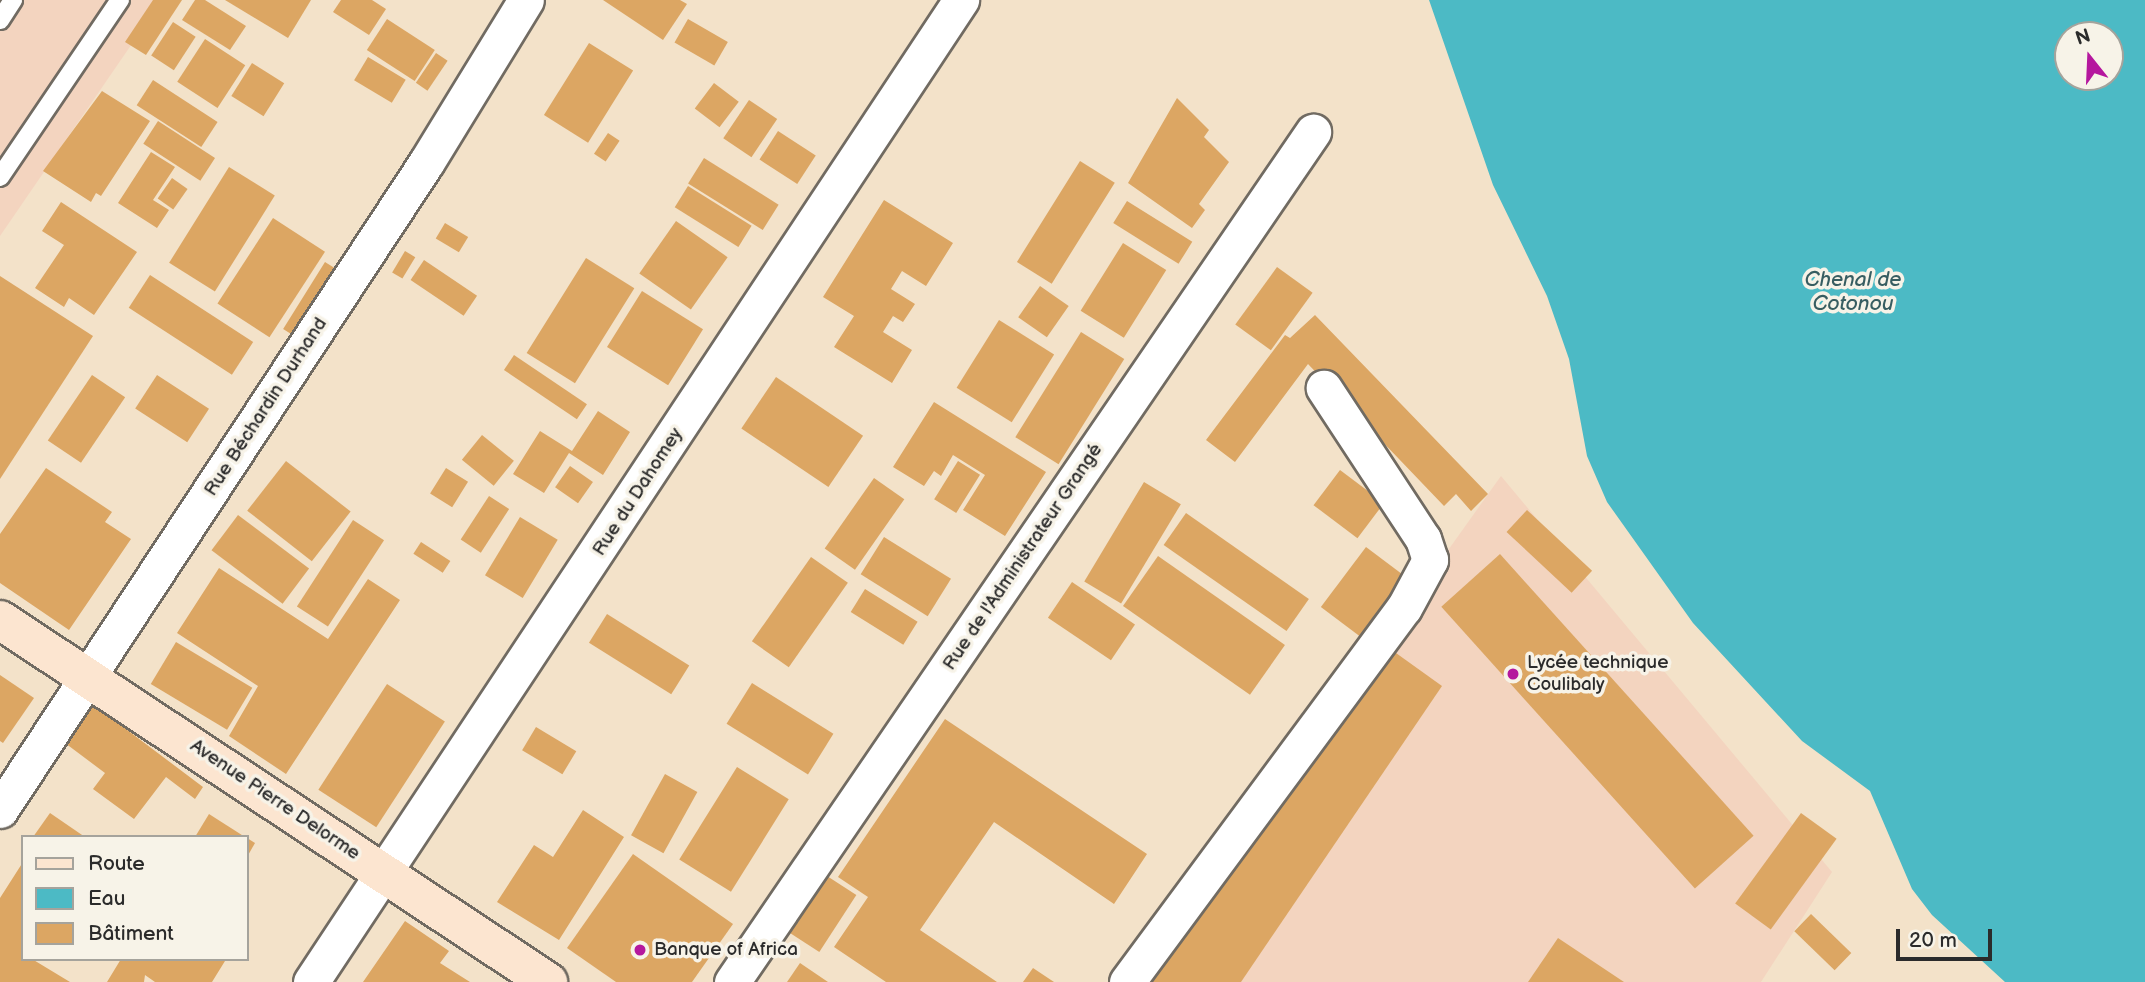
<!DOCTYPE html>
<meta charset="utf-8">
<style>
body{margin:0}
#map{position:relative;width:2145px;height:982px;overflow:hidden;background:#f3e2c9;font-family:"Balsamiq Sans",sans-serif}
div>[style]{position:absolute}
.built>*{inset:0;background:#f3d4bf}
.water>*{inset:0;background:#4cbac5}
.building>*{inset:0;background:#dca663;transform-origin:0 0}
.roads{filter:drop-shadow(2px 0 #716b62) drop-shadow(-2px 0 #716b62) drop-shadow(0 2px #716b62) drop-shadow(0 -2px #716b62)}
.service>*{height:18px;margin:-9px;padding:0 9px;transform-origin:9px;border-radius:9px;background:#fff}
.minor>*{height:35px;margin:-17.5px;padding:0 17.5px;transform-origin:17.5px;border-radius:17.5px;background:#fff}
.secondary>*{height:38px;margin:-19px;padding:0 19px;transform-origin:19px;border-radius:19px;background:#fce5d0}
.dots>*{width:19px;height:19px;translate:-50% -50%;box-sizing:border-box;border:4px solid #f7f3e8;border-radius:50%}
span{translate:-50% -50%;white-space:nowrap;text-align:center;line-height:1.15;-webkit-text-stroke:7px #f7f3e8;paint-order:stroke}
.street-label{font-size:19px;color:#2b2b2b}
.poi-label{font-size:19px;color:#2b2b2b}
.left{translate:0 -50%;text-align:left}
.water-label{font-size:21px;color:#375d61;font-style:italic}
.legend{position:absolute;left:21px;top:835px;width:228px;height:126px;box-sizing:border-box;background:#f7f3e8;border:2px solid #a5a39c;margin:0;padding:9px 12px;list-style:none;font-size:21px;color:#2b2b2b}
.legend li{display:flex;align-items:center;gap:14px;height:35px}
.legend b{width:35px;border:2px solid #a5a39c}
.north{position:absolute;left:2054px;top:21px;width:70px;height:70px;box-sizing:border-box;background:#f7f3e8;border:2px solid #a5a39c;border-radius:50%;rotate:342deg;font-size:19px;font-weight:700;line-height:28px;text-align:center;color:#2b2b2b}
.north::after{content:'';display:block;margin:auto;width:24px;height:32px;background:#b5179e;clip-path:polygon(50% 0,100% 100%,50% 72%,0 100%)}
.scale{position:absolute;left:1896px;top:929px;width:96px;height:32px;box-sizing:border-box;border:4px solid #2b2b2b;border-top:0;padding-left:9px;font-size:21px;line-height:24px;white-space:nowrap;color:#2b2b2b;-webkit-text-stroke:5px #f7f3e8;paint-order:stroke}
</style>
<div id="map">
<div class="built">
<i style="clip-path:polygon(0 0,162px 0,0 236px)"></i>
<i style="clip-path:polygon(1501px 476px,1832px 872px,1761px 982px,1140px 982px)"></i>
</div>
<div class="water">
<i style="clip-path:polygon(evenodd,1429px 0,2145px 0,2145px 982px,2005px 982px,1932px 915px,1912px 889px,1870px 791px,1802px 741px,1693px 623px,1607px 502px,1587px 456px,1569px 359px,1547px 296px,1493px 185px,1429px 0,2068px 35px,2110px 35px,2110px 77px,2068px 77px,2068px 35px)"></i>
</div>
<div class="building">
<i style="clip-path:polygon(153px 0,182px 0,146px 55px,125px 42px)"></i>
<i style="clip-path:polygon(195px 0,205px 0,246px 26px,230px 50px,182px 20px)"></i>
<i style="clip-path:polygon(225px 0,311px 0,288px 38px)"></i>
<i style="clip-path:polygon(341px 0,372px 0,386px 9px,369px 35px,333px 12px)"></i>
<i style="clip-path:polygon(603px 0,680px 0,687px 4px,663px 40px)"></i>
<i style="left:387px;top:19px;width:57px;height:37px;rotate:33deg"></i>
<i style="left:688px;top:19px;width:46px;height:27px;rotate:30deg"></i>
<i style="left:173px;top:22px;width:27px;height:40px;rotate:33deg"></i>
<i style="left:205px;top:39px;width:48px;height:51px;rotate:33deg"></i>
<i style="left:589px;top:43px;width:52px;height:85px;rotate:32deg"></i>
<i style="left:436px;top:53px;width:14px;height:36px;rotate:34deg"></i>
<i style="left:368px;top:57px;width:44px;height:27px;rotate:31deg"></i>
<i style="left:252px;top:63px;width:38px;height:39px;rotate:32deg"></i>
<i style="left:153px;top:80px;width:77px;height:30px;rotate:33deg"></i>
<i style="left:714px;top:83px;width:31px;height:32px;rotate:37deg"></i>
<i style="clip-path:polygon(102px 91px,150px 121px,101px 196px,96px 193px,91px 202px,43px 171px)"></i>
<i style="clip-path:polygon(1177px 98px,1209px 130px,1204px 137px,1229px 162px,1199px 204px,1205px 210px,1192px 228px,1128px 183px)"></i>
<i style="left:749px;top:100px;width:34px;height:46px;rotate:34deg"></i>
<i style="left:158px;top:121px;width:68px;height:27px;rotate:33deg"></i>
<i style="left:778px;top:131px;width:45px;height:34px;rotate:33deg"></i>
<i style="left:608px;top:133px;width:14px;height:25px;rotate:34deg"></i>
<i style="clip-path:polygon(151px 152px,175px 167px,153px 200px,169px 210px,157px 228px,118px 203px)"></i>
<i style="left:704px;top:158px;width:88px;height:30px;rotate:32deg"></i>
<i style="left:1080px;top:161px;width:41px;height:119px;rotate:32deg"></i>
<i style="left:229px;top:167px;width:54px;height:113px;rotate:32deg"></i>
<i style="left:172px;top:178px;width:19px;height:25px;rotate:35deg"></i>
<i style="left:688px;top:186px;width:75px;height:25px;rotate:32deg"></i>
<i style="clip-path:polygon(884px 200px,953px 243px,926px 286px,902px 271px,891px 289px,915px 304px,903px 322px,893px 316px,883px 332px,912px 350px,892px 383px,834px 347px,854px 316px,823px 297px)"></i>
<i style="left:1127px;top:201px;width:77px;height:26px;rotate:32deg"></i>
<i style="clip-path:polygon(61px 202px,137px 252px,94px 315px,69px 298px,64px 307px,35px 288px,64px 245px,42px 231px)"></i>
<i style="left:273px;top:218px;width:62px;height:102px;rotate:33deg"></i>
<i style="left:676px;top:221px;width:63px;height:64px;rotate:35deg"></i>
<i style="left:445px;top:223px;width:27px;height:18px;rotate:31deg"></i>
<i style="left:1123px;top:243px;width:51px;height:80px;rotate:32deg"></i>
<i style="left:405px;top:251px;width:12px;height:25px;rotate:31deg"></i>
<i style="left:586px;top:258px;width:57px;height:112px;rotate:32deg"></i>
<i style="left:424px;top:260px;width:64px;height:24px;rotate:34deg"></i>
<i style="left:325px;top:262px;width:22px;height:79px;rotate:32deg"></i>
<i style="left:1277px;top:267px;width:44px;height:71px;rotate:36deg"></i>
<i style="left:150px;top:275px;width:123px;height:39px;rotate:33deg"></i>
<i style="clip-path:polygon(0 276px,93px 336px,0 479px)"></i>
<i style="left:1040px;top:286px;width:35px;height:38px;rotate:35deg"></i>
<i style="left:642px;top:291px;width:72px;height:66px;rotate:32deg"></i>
<i style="clip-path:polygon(1315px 315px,1488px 494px,1471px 511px,1456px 494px,1444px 506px,1308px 364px,1235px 462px,1206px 440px,1285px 335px,1290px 338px)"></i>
<i style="left:999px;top:320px;width:65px;height:80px;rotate:32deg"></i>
<i style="left:1081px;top:332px;width:51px;height:124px;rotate:32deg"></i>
<i style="left:514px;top:355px;width:88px;height:18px;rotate:34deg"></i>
<i style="left:92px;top:375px;width:40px;height:79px;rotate:34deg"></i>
<i style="left:157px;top:375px;width:62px;height:40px;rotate:33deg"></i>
<i style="left:776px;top:377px;width:105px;height:62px;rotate:34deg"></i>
<i style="clip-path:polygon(934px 402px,1046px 472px,1005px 536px,963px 510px,985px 475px,953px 455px,941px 476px,934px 471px,924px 486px,893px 467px)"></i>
<i style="clip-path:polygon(598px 411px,630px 432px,603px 475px,569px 453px,544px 493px,513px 474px,540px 431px,572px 451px)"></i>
<i style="left:482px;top:435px;width:41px;height:32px;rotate:39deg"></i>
<i style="left:286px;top:461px;width:82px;height:63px;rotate:38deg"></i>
<i style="left:958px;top:461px;width:26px;height:45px;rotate:32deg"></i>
<i style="left:570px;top:466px;width:28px;height:26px;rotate:35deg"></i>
<i style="clip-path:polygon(46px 468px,112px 512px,105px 522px,131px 539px,69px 630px,0 583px,0 534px)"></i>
<i style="left:446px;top:468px;width:26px;height:30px;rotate:32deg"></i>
<i style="left:1340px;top:470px;width:55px;height:44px;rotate:37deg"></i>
<i style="left:874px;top:478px;width:37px;height:86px;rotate:35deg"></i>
<i style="left:1144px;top:482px;width:43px;height:116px;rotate:31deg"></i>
<i style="left:489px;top:496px;width:24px;height:52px;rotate:33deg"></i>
<i style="left:1527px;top:510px;width:89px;height:30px;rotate:43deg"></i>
<i style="left:1186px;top:513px;width:150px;height:39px;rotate:35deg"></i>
<i style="left:238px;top:515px;width:89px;height:44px;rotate:37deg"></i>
<i style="left:520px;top:517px;width:44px;height:68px;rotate:31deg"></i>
<i style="left:353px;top:520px;width:37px;height:103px;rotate:33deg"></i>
<i style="left:884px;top:537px;width:79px;height:44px;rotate:32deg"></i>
<i style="left:421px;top:542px;width:35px;height:14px;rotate:33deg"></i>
<i style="left:1366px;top:547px;width:60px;height:75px;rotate:37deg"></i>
<i style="left:1500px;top:554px;width:379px;height:79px;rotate:48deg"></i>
<i style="left:1158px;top:556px;width:155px;height:61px;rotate:35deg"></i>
<i style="left:811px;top:557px;width:45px;height:103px;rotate:35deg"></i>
<i style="clip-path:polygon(219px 568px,328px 639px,368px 579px,400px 600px,286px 774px,229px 736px,258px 686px,177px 633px)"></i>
<i style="left:1072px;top:582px;width:76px;height:43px;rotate:34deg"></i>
<i style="left:865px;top:589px;width:62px;height:27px;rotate:32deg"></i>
<i style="left:607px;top:614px;width:97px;height:34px;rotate:32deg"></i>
<i style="left:176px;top:642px;width:89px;height:49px;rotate:31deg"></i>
<i style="clip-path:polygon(1389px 648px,1442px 686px,1241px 982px,1152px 982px)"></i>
<i style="clip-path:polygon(0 675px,34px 698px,3px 743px,0 741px)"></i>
<i style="left:752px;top:683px;width:96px;height:48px;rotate:32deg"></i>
<i style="left:387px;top:684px;width:69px;height:126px;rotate:33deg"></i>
<i style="clip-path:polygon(94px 705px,203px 787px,195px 799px,166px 777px,134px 819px,93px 789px,105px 773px,65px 743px)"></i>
<i style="clip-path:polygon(945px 719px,1147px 854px,1114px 904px,994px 822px,920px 930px,997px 982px,886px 982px,834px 947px,868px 897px,838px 877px)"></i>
<i style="left:536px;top:727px;width:47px;height:27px;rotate:31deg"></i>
<i style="left:737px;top:767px;width:61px;height:109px;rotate:32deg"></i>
<i style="left:665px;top:774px;width:37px;height:70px;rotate:29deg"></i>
<i style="clip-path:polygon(583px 810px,624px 837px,559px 940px,497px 902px,534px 845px,553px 857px)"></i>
<i style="clip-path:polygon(50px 813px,85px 837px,33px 837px)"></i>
<i style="left:1801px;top:813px;width:44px;height:112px;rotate:36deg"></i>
<i style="clip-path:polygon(209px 814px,245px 837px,195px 837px)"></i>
<i style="clip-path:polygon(247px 838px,255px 843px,247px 857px)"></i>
<i style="clip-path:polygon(633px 854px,733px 924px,692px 982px,616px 982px,567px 948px)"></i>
<i style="clip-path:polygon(23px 862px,23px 959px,32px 959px,70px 982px,0 982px,0 898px)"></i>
<i style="left:827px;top:876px;width:35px;height:68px;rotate:33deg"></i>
<i style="left:1811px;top:914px;width:56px;height:24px;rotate:44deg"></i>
<i style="clip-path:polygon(405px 921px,449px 951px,440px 963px,470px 982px,363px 982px)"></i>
<i style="clip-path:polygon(1558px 938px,1624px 982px,1528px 982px)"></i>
<i style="clip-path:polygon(121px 959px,223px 959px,225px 961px,212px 982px,155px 982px,145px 975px,144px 982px,107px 982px)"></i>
<i style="clip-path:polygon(800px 963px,828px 982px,787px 982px)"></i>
<i style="clip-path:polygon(1033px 968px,1054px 982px,1023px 982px)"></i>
</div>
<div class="roads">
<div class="service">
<i style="left:0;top:20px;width:24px;rotate:-57deg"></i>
<i style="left:0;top:177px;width:214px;rotate:-55.9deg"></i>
</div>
<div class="minor">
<i style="left:0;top:810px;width:775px;rotate:-56.64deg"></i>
<i style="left:426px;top:163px;width:191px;rotate:-58.5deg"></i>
<i style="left:311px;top:982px;width:1178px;rotate:-56.5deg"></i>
<i style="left:732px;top:982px;width:1030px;rotate:-55.65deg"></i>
<i style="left:1127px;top:982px;width:465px;rotate:-53.5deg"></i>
<i style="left:1404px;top:608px;width:55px;rotate:-61.6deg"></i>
<i style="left:1430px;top:560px;width:22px;rotate:-108deg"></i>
<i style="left:1423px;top:539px;width:181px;rotate:-123.3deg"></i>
</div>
<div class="secondary">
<i style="left:0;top:620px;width:657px;rotate:33.45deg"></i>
</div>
</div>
<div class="dots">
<i style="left:1513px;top:674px;background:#b5179e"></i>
<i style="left:640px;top:950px;background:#b5179e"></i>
</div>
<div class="street-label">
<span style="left:266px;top:407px;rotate:-57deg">Rue Béchardin Durhand</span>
<span style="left:638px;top:492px;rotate:-57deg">Rue du Dahomey</span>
<span style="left:1023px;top:557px;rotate:-56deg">Rue de l'Administrateur Grangé</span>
<span style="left:275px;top:800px;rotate:34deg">Avenue Pierre Delorme</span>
</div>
<div class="poi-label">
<span class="left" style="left:1527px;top:674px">Lycée technique<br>Coulibaly</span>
<span class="left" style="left:654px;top:950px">Banque of Africa</span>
</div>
<div class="water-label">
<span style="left:1853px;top:292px">Chenal de<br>Cotonou</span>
</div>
<ul class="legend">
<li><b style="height:9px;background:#fce5d0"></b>Route</li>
<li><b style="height:19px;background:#4cbac5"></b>Eau</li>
<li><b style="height:19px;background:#dca663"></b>Bâtiment</li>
</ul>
<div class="north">N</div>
<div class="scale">20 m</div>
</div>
